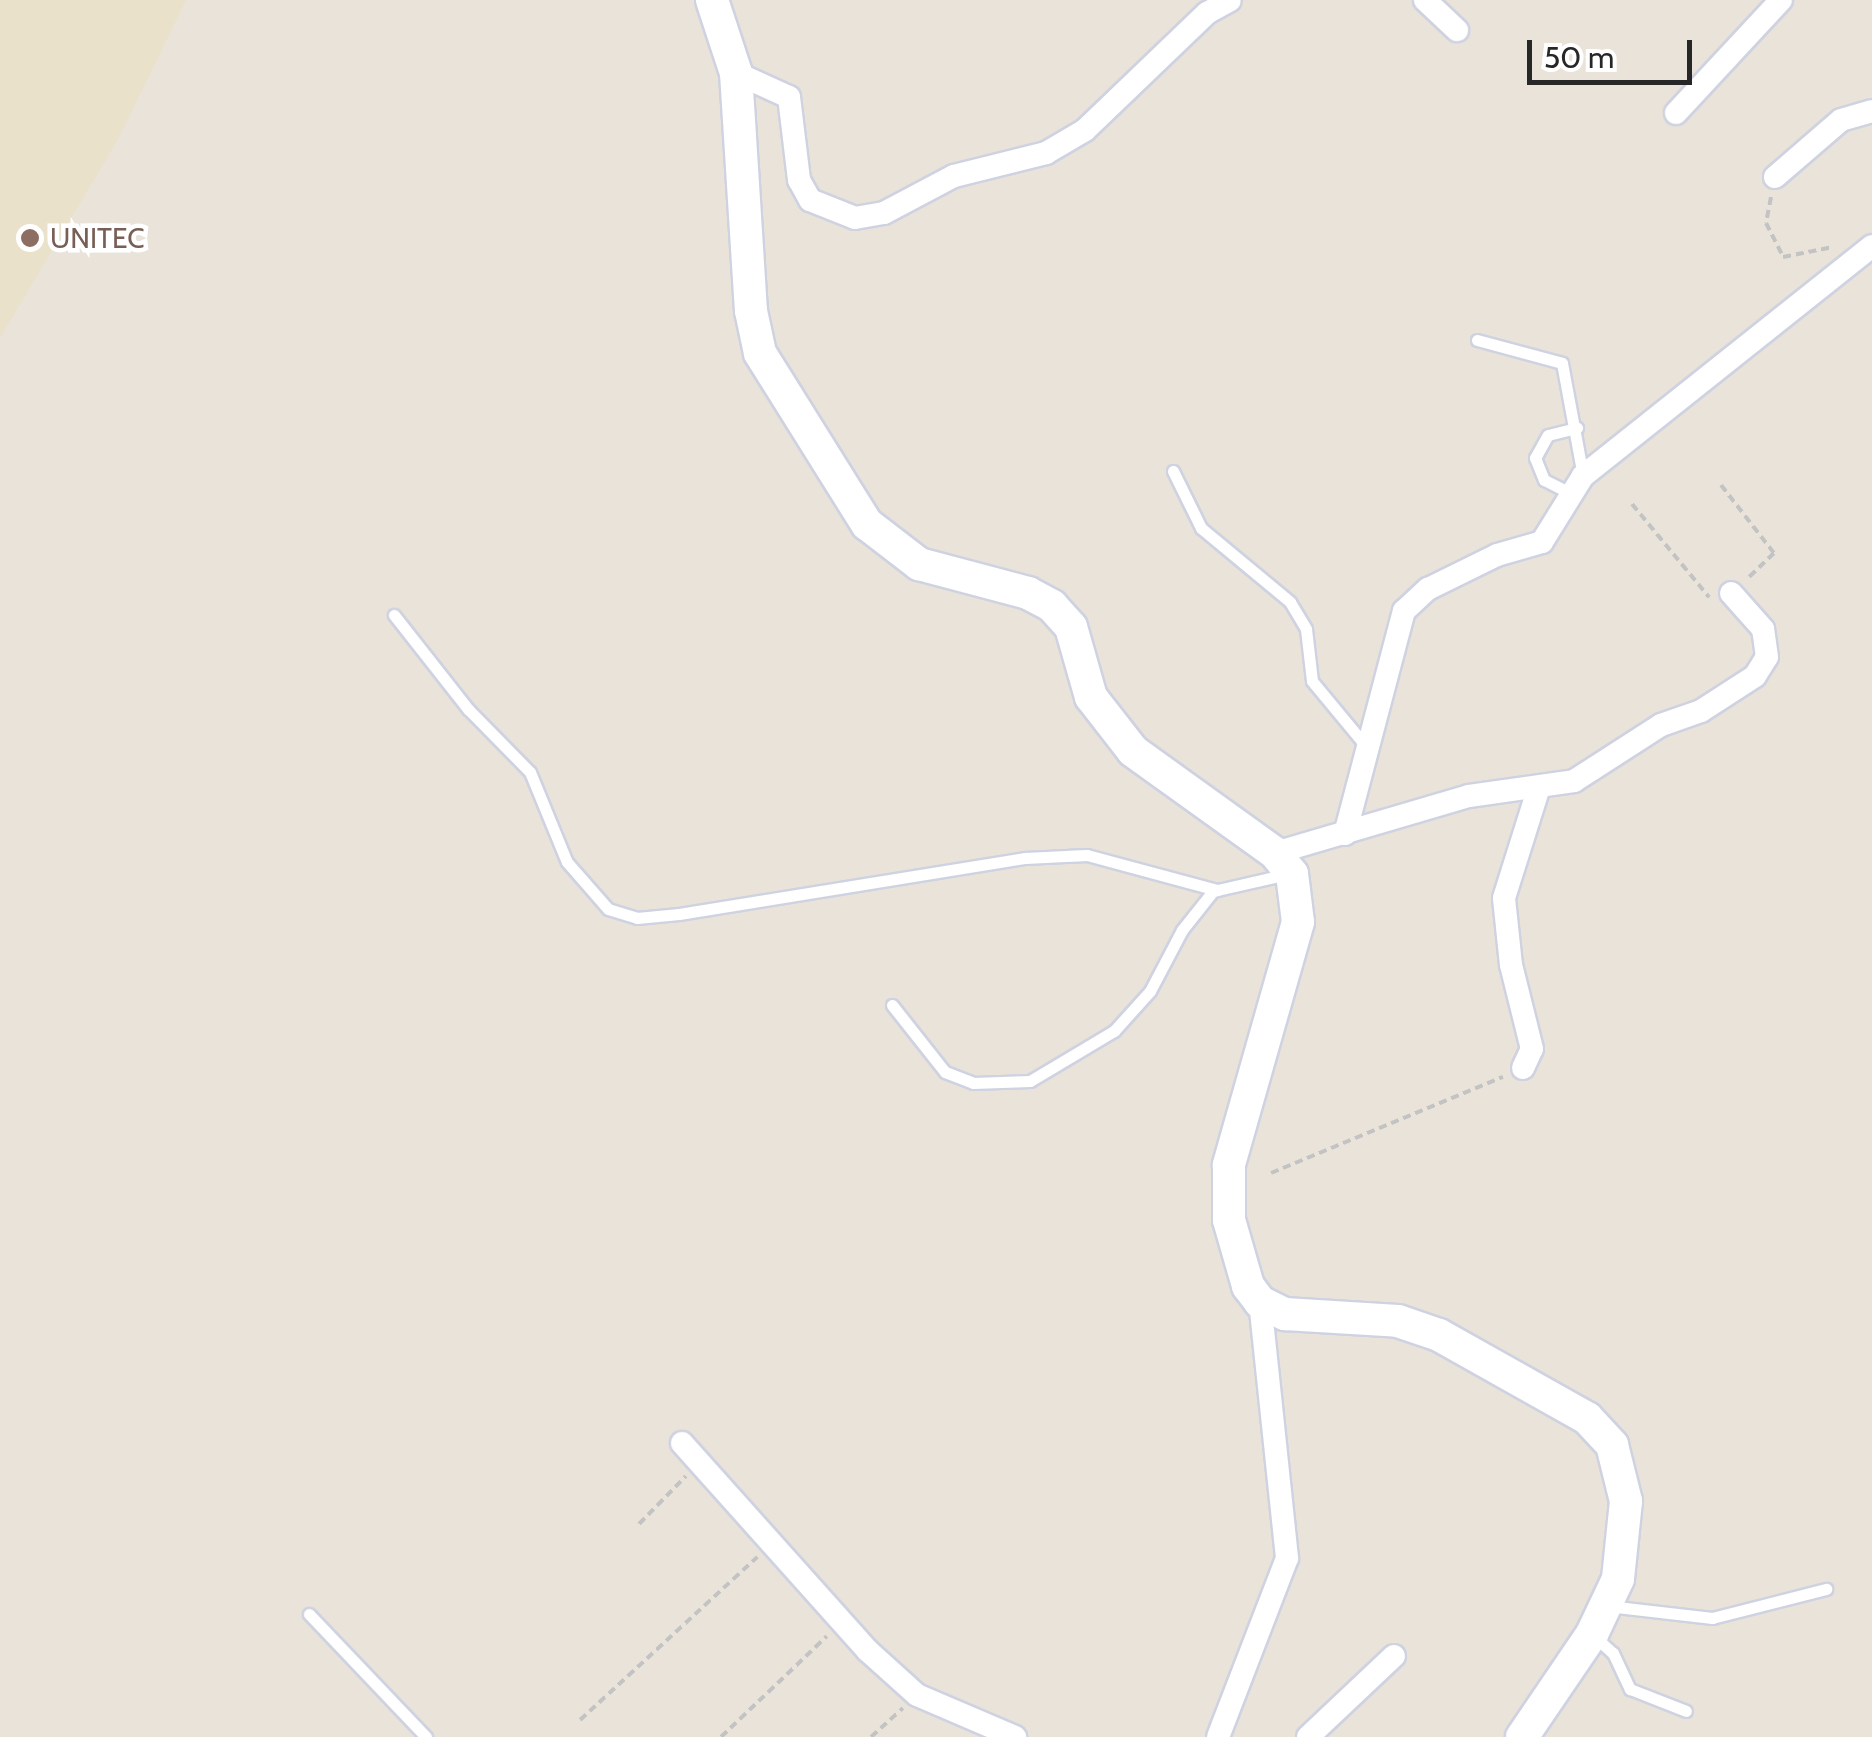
<!DOCTYPE html>
<style>
body{margin:0}
#map{position:relative;width:1872px;height:1737px;overflow:hidden;background:#e9e3da;font-family:Cabin,sans-serif}
div>[style]{position:absolute}
.education>*{inset:0;background:#eae1ca}
.path>*{height:4px;margin-top:-2px;transform-origin:0;background:repeating-linear-gradient(90deg,#c3c3c3 0 8px,transparent 0 13px)}
.roads{filter:drop-shadow(2px 0 #cfd2e0) drop-shadow(-2px 0 #cfd2e0) drop-shadow(0 2px #cfd2e0) drop-shadow(0 -2px #cfd2e0)}
.lane>*{height:11px;margin:-5.5px;padding:0 5.5px;transform-origin:5.5px;border-radius:5.5px;background:#fff}
.street>*{height:22px;margin:-11px;padding:0 11px;transform-origin:11px;border-radius:11px;background:#fff}
.secondary>*{height:32px;margin:-16px;padding:0 16px;transform-origin:16px;border-radius:16px;background:#fff}
.dots>*{width:28px;height:28px;translate:-50% -50%;box-sizing:border-box;border:5px solid #fff;border-radius:50%}
span{translate:-50% -50%;white-space:nowrap;text-align:center;line-height:1.15;-webkit-text-stroke:9px #fff;paint-order:stroke}
.education-label{font-size:28px;color:#785e54}
.left{translate:0 -50%;text-align:left}
.scale{position:absolute;left:1527px;top:40px;width:165px;height:45px;box-sizing:border-box;border:5px solid #272727;border-top:0;padding-left:12px;font-size:30px;line-height:35px;white-space:nowrap;color:#272727;-webkit-text-stroke:8px #fff;paint-order:stroke}
</style>
<div id="map">
<div class="education">
<i style="clip-path:polygon(0 0,186px 0,119px 138px,0 338px)"></i>
</div>
<div class="path">
<i style="left:1771px;top:197px;width:26px;rotate:101deg"></i>
<i style="left:1766px;top:223px;width:38px;rotate:63deg"></i>
<i style="left:1783px;top:257px;width:51px;rotate:-11.3deg"></i>
<i style="left:1721px;top:485px;width:86px;rotate:52.1deg"></i>
<i style="left:1774px;top:553px;width:35px;rotate:136deg"></i>
<i style="left:1632px;top:504px;width:121px;rotate:50.4deg"></i>
<i style="left:1271px;top:1173px;width:251px;rotate:-22.5deg"></i>
<i style="left:639px;top:1524px;width:67px;rotate:-45.6deg"></i>
<i style="left:580px;top:1720px;width:241px;rotate:-42.6deg"></i>
<i style="left:721px;top:1737px;width:146px;rotate:-43.6deg"></i>
<i style="left:871px;top:1737px;width:43px;rotate:-42.2deg"></i>
</div>
<div class="roads">
<div class="lane">
<i style="left:1477px;top:340px;width:88px;rotate:15.1deg"></i>
<i style="left:1562px;top:363px;width:115px;rotate:79.5deg"></i>
<i style="left:1173px;top:471px;width:64px;rotate:63.8deg"></i>
<i style="left:1201px;top:528px;width:116px;rotate:39.7deg"></i>
<i style="left:1290px;top:602px;width:31px;rotate:59deg"></i>
<i style="left:1306px;top:629px;width:52px;rotate:83.4deg"></i>
<i style="left:1312px;top:681px;width:85px;rotate:50.3deg"></i>
<i style="left:1570px;top:493px;width:29px;rotate:-153deg"></i>
<i style="left:1544px;top:480px;width:24px;rotate:-112deg"></i>
<i style="left:1535px;top:458px;width:26px;rotate:-61deg"></i>
<i style="left:1548px;top:435px;width:30px;rotate:-14deg"></i>
<i style="left:394px;top:615px;width:120px;rotate:51.8deg"></i>
<i style="left:468px;top:709px;width:88px;rotate:45.5deg"></i>
<i style="left:530px;top:772px;width:97px;rotate:67.7deg"></i>
<i style="left:567px;top:862px;width:62px;rotate:48.9deg"></i>
<i style="left:608px;top:909px;width:30px;rotate:17deg"></i>
<i style="left:637px;top:918px;width:42px;rotate:-5.4deg"></i>
<i style="left:679px;top:914px;width:351px;rotate:-9.2deg"></i>
<i style="left:1025px;top:858px;width:62px;rotate:-2.8deg"></i>
<i style="left:1087px;top:855px;width:135px;rotate:15.1deg"></i>
<i style="left:892px;top:1005px;width:85px;rotate:51.7deg"></i>
<i style="left:945px;top:1072px;width:30px;rotate:21deg"></i>
<i style="left:973px;top:1083px;width:57px;rotate:-2deg"></i>
<i style="left:1030px;top:1081px;width:98px;rotate:-30.8deg"></i>
<i style="left:1114px;top:1031px;width:54px;rotate:-48deg"></i>
<i style="left:1150px;top:991px;width:69px;rotate:-62.3deg"></i>
<i style="left:1182px;top:930px;width:50px;rotate:-51.5deg"></i>
<i style="left:1213px;top:891px;width:77px;rotate:-12.8deg"></i>
<i style="left:1608px;top:1606px;width:105px;rotate:6.6deg"></i>
<i style="left:1712px;top:1618px;width:118px;rotate:-14.3deg"></i>
<i style="left:309px;top:1614px;width:170px;rotate:46.4deg"></i>
<i style="left:1595px;top:1637px;width:24px;rotate:42deg"></i>
<i style="left:1613px;top:1653px;width:40px;rotate:65deg"></i>
<i style="left:1630px;top:1689px;width:60px;rotate:21.4deg"></i>
</div>
<div class="street">
<i style="left:1425px;top:0;width:44px;rotate:43.2deg"></i>
<i style="left:736px;top:73px;width:58px;rotate:24.4deg"></i>
<i style="left:789px;top:97px;width:84px;rotate:83.1deg"></i>
<i style="left:799px;top:180px;width:23px;rotate:61deg"></i>
<i style="left:810px;top:200px;width:48px;rotate:21.8deg"></i>
<i style="left:855px;top:218px;width:29px;rotate:-10deg"></i>
<i style="left:884px;top:213px;width:79px;rotate:-27.9deg"></i>
<i style="left:954px;top:176px;width:95px;rotate:-14deg"></i>
<i style="left:1046px;top:153px;width:45px;rotate:-30.5deg"></i>
<i style="left:1085px;top:130px;width:169px;rotate:-43.8deg"></i>
<i style="left:1207px;top:13px;width:26px;rotate:-29deg"></i>
<i style="left:1676px;top:113px;width:154px;rotate:-47.1deg"></i>
<i style="left:1775px;top:177px;width:87px;rotate:-40.8deg"></i>
<i style="left:1841px;top:120px;width:32px;rotate:-16deg"></i>
<i style="left:1345px;top:834px;width:231px;rotate:-75.2deg"></i>
<i style="left:1404px;top:611px;width:33px;rotate:-43deg"></i>
<i style="left:1428px;top:589px;width:77px;rotate:-26.2deg"></i>
<i style="left:1497px;top:555px;width:47px;rotate:-16.1deg"></i>
<i style="left:1542px;top:542px;width:78px;rotate:-58.2deg"></i>
<i style="left:1583px;top:476px;width:369px;rotate:-38.5deg"></i>
<i style="left:1275px;top:853px;width:202px;rotate:-16.4deg"></i>
<i style="left:1469px;top:796px;width:106px;rotate:-8.1deg"></i>
<i style="left:1574px;top:781px;width:103px;rotate:-32.8deg"></i>
<i style="left:1661px;top:725px;width:42px;rotate:-19.3deg"></i>
<i style="left:1701px;top:711px;width:64px;rotate:-32.9deg"></i>
<i style="left:1755px;top:676px;width:22px;rotate:-58deg"></i>
<i style="left:1767px;top:657px;width:28px;rotate:-98deg"></i>
<i style="left:1763px;top:629px;width:48px;rotate:-131.6deg"></i>
<i style="left:1523px;top:1068px;width:21px;rotate:-65deg"></i>
<i style="left:1532px;top:1049px;width:87px;rotate:-104deg"></i>
<i style="left:1511px;top:965px;width:67px;rotate:-96deg"></i>
<i style="left:1504px;top:898px;width:116px;rotate:-72.5deg"></i>
<i style="left:682px;top:1443px;width:278px;rotate:48.2deg"></i>
<i style="left:867px;top:1650px;width:67px;rotate:42deg"></i>
<i style="left:917px;top:1695px;width:107px;rotate:23.2deg"></i>
<i style="left:1218px;top:1737px;width:192px;rotate:-68.9deg"></i>
<i style="left:1287px;top:1558px;width:257px;rotate:-96deg"></i>
<i style="left:1308px;top:1737px;width:118px;rotate:-43.3deg"></i>
</div>
<div class="secondary">
<i style="left:712px;top:0;width:77px;rotate:71.8deg"></i>
<i style="left:736px;top:73px;width:238px;rotate:86.4deg"></i>
<i style="left:751px;top:311px;width:43px;rotate:77.9deg"></i>
<i style="left:760px;top:353px;width:202px;rotate:58deg"></i>
<i style="left:867px;top:524px;width:66px;rotate:37.6deg"></i>
<i style="left:919px;top:564px;width:113px;rotate:14.9deg"></i>
<i style="left:1028px;top:593px;width:27px;rotate:28deg"></i>
<i style="left:1052px;top:606px;width:28px;rotate:48deg"></i>
<i style="left:1071px;top:627px;width:73px;rotate:74.1deg"></i>
<i style="left:1091px;top:697px;width:68px;rotate:52.1deg"></i>
<i style="left:1133px;top:751px;width:175px;rotate:35.7deg"></i>
<i style="left:1275px;top:853px;width:27px;rotate:51deg"></i>
<i style="left:1292px;top:874px;width:48px;rotate:82.9deg"></i>
<i style="left:1298px;top:922px;width:253px;rotate:105.9deg"></i>
<i style="left:1229px;top:1165px;width:55px;rotate:90deg"></i>
<i style="left:1229px;top:1220px;width:69px;rotate:73.9deg"></i>
<i style="left:1248px;top:1286px;width:20px;rotate:53deg"></i>
<i style="left:1260px;top:1302px;width:28px;rotate:26deg"></i>
<i style="left:1285px;top:1314px;width:113px;rotate:3.5deg"></i>
<i style="left:1398px;top:1321px;width:43px;rotate:18.9deg"></i>
<i style="left:1439px;top:1335px;width:170px;rotate:29.3deg"></i>
<i style="left:1587px;top:1418px;width:37px;rotate:47deg"></i>
<i style="left:1612px;top:1445px;width:58px;rotate:76deg"></i>
<i style="left:1626px;top:1501px;width:78px;rotate:95.9deg"></i>
<i style="left:1618px;top:1579px;width:61px;rotate:115.3deg"></i>
<i style="left:1592px;top:1634px;width:125px;rotate:124.2deg"></i>
</div>
</div>
<div class="dots">
<i style="left:30px;top:238px;background:#8d6e63"></i>
</div>
<div class="education-label">
<span class="left" style="left:50px;top:238px">UNITEC</span>
</div>
<div class="scale">50 m</div>
</div>
